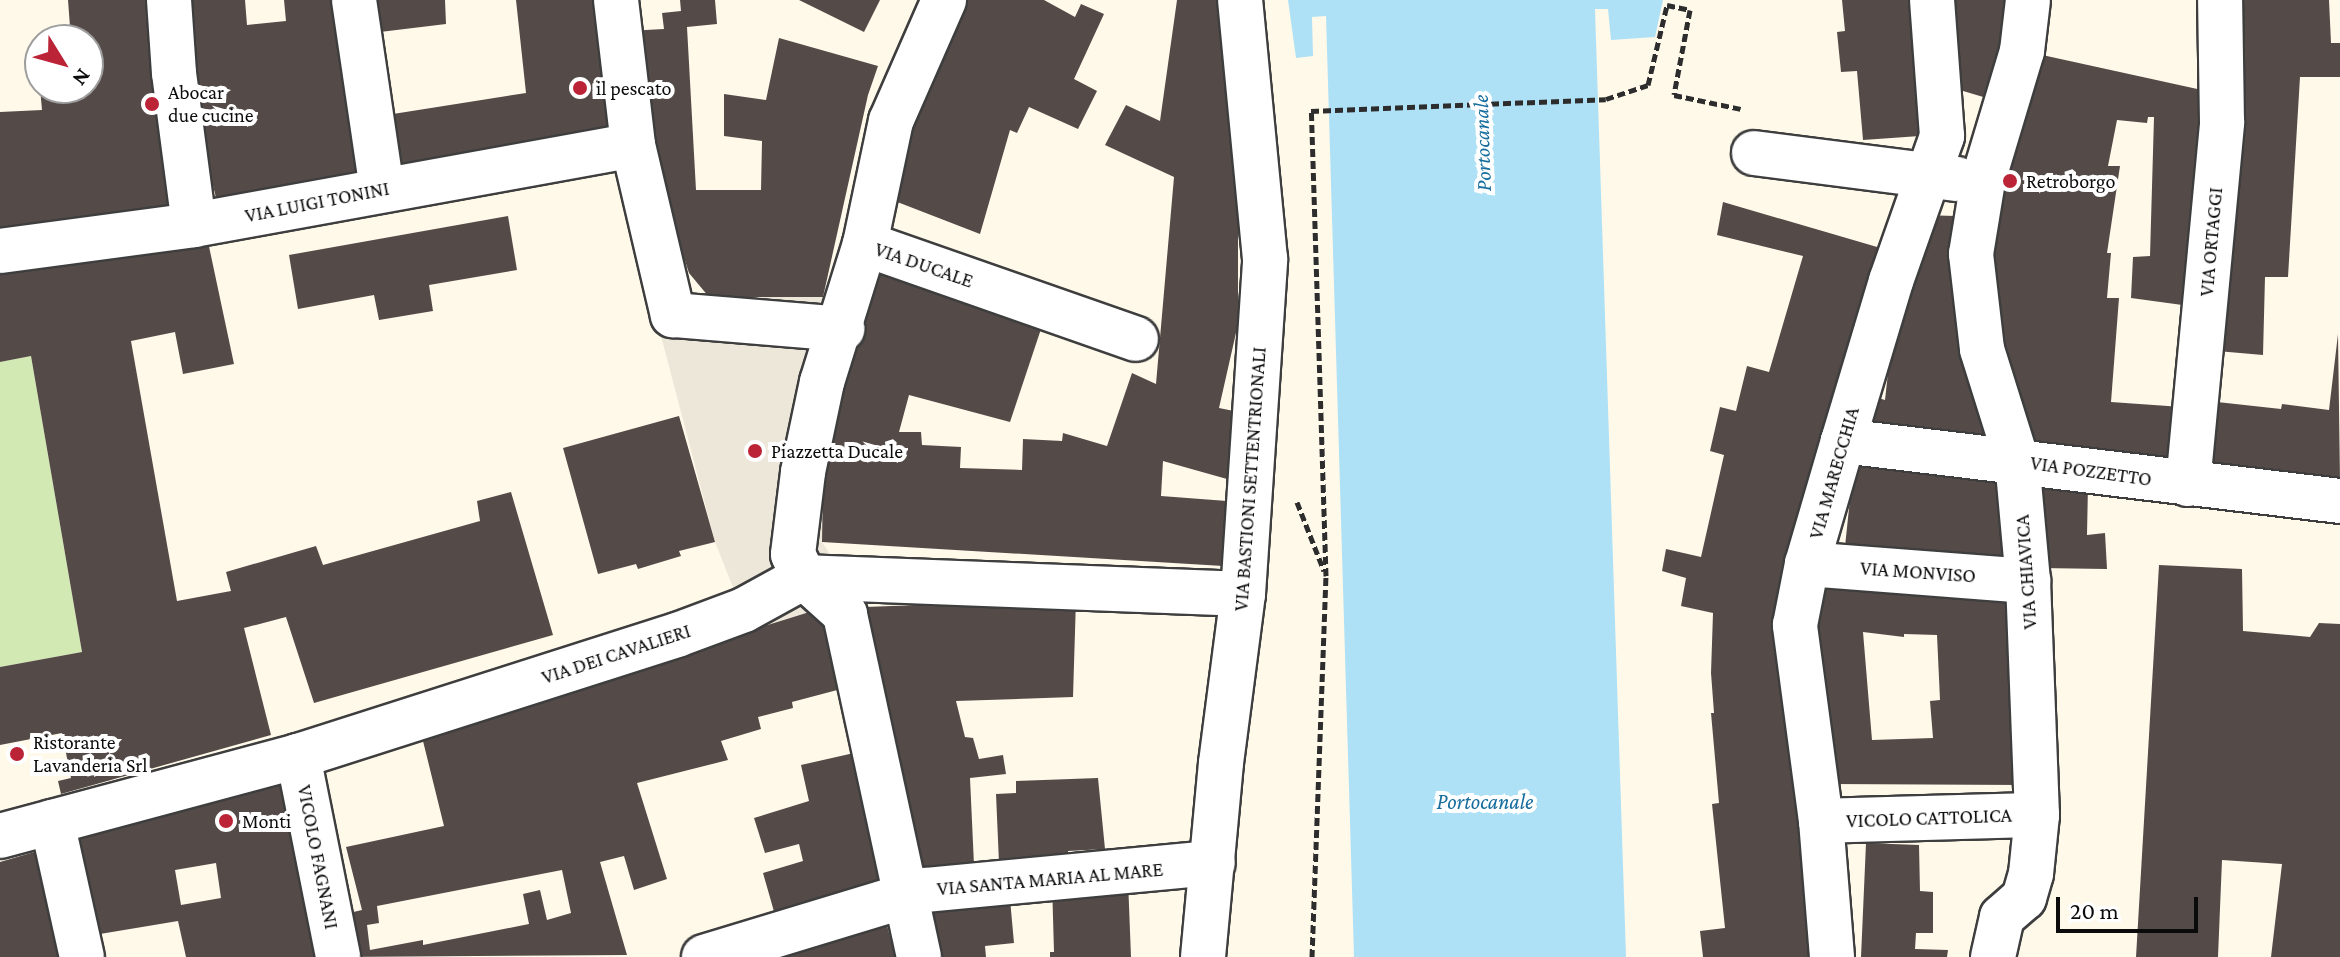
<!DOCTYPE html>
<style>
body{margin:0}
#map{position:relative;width:2340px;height:957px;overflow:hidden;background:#fff9ea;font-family:"Crimson Pro",serif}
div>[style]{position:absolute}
.green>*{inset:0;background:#d3e9b4}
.plaza>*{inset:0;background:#ede7da}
.water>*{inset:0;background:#aee1f6}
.building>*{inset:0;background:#544b48;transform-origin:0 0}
.path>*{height:5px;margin-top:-2.5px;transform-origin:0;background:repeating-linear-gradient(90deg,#2d2d2d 0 8px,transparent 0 12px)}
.roads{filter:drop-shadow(2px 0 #3e3e3e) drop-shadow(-2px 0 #3e3e3e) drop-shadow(0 2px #3e3e3e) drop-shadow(0 -2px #3e3e3e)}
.minor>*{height:44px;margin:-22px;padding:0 22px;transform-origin:22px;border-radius:22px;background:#fff}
.dots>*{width:22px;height:22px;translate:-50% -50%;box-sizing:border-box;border:4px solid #fff;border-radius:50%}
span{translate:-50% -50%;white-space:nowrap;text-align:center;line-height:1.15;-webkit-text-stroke:8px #fff;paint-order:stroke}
.poi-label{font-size:20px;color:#0b0b0b}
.left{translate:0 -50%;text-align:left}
.street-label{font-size:20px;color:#0b0b0b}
.water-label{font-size:22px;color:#156c9d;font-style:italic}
.north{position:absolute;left:24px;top:24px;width:80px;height:80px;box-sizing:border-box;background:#fff;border:2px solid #9d9d9d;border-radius:50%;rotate:127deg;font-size:22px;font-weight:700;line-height:32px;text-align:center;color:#0b0b0b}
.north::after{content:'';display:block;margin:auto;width:28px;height:36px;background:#bb2336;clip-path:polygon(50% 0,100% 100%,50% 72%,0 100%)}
.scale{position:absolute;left:2056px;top:897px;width:142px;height:36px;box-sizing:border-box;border:4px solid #0b0b0b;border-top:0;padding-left:10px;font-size:24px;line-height:28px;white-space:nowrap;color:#0b0b0b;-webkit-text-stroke:6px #fff;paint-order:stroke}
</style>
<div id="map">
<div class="green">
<i style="clip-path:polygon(31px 356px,82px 652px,0 667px,0 362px)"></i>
</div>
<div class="plaza">
<i style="clip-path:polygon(709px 297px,823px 297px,861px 308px,823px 479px,822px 542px,865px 607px,819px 609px,750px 630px,715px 542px,655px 313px)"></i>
</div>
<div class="water">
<i style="clip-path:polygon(1288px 0,1663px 0,1655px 37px,1611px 40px,1608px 9px,1595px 9px,1626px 957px,1354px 957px,1326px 16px,1312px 17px,1313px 56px,1296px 58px)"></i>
</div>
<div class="building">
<i style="clip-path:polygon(68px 0,148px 0,173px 222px,0 244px,0 112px,42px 110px,40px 88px,88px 88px,88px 40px,71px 40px)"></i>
<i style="clip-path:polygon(182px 0,245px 0,247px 25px,286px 21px,284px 0,344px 0,366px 172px,218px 206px,195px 112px)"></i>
<i style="clip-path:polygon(375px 0,445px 0,446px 24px,380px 32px)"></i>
<i style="clip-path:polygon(516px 0,595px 0,622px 135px,533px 144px,398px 165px,393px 114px,526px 93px)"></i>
<i style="clip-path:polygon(680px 0,715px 0,717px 24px,687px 27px,696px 190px,761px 190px,762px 141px,724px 136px,724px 94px,766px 100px,779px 38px,878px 66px,868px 95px,823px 297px,709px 297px,689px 273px,635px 108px,627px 31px,664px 29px,662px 13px,681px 11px)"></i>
<i style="clip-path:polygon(799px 0,880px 0,864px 32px)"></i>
<i style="clip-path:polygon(957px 0,1044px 0,1075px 17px,1081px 4px,1104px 14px,1074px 79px,1097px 91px,1078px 129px,1029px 107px,1017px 133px,1010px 130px,980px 234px,887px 198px)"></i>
<i style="clip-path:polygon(1177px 0,1220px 0,1238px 206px,1238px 324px,1219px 408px,1234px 411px,1227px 479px,1163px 461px,1161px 496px,1227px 501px,1223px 566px,822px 542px,823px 479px,817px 477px,875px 268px,1042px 326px,1010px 422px,909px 395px,899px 432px,921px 432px,922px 445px,961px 447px,960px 468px,1022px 470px,1023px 439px,1062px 441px,1063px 433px,1107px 446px,1132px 373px,1156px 384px,1174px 177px,1105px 145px,1126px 105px,1160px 121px)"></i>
<i style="clip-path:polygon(1842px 0,1918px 0,1934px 135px,1863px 140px,1857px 71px,1841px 72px,1837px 32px,1845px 31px)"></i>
<i style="clip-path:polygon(1940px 0,2020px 0,2000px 102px,1943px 85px)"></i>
<i style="clip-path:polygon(2240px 0,2329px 0,2331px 43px,2340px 43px,2340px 77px,2300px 77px,2288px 277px,2265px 277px,2263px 355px,2217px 351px,2221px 269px,2245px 41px,2241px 42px)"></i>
<i style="clip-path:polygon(2029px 52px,2211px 92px,2197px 307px,2131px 298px,2133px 257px,2150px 256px,2154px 117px,2148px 117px,2147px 123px,2117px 120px,2108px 166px,2120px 166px,2107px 253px,2111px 253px,2107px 298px,2119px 298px,2111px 402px,2182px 407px,2179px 459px,2022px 446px,2018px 401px,1992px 281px,1991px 234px)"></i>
<i style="clip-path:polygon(1723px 202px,1884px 249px,1793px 542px,1814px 957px,1703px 957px,1700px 931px,1725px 928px,1712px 804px,1719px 803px,1711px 713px,1714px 713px,1711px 673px,1713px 613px,1681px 606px,1686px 578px,1662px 571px,1666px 549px,1701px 557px,1724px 455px,1710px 451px,1720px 407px,1736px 411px,1747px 366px,1769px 372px,1803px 256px,1717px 235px)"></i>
<i style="clip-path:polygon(1922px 215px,1955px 216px,1990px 435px,1929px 440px,1872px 438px,1878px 398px,1885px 400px,1890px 355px)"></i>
<i style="clip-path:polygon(508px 216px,517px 270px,429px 285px,433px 311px,379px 320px,374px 295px,298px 309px,289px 255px)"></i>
<i style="clip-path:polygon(207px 237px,234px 364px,183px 374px,175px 332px,131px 341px,177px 601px,231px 591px,226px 572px,316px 546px,323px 565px,480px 521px,477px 501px,511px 492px,553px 635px,314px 703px,286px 617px,244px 628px,271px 735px,61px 794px,58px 781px,71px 778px,62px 733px,0 745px,0 667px,82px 652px,31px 356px,0 362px,0 275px)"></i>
<i style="clip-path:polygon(2338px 334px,2340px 481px,2201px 463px,2208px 401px,2281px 409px,2282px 404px,2329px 410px)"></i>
<i style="clip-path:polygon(679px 416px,715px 542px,679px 551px,681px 556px,638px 569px,636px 564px,598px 574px,563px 448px)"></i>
<i style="left:1854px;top:461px;width:158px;height:89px;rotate:6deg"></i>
<i style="clip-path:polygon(2041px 486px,2088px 486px,2087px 535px,2105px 533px,2107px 569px,2040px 568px)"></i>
<i style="clip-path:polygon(2159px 565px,2242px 569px,2243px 631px,2310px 637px,2319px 623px,2340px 624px,2340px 957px,2271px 957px,2282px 864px,2222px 860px,2218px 957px,2136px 957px)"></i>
<i style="clip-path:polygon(evenodd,1823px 582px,2011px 589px,2023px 785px,1830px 784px,1813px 627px,1823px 582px,1863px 632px,1904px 637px,1904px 634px,1937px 635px,1940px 700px,1930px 701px,1933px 738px,1872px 740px,1863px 632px)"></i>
<i style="clip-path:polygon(1076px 599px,1073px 697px,956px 701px,965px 737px,973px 738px,979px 759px,1003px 755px,1006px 774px,970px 778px,974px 865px,915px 869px,903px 785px,865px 607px)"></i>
<i style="clip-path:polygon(evenodd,819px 609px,841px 689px,792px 702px,793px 708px,758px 717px,761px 729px,721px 741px,728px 760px,637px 783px,667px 879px,634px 890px,624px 856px,600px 862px,627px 955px,341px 957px,332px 917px,362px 910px,346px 847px,444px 826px,422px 737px,522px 709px,678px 653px,819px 609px,562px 870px,571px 913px,547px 920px,540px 890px,523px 894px,529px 924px,423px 945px,423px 940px,370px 950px,367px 925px,379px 923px,377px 906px,562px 870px)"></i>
<i style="clip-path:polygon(854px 753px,886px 877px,775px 915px,763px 873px,803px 861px,799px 844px,765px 853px,754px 818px,809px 801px,801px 765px)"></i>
<i style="clip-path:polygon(evenodd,286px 771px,323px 957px,186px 957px,178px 921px,94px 935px,71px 831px,286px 771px,216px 863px,221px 898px,181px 905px,175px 870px,216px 863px)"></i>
<i style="clip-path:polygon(1098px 778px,1105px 849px,1068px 851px,1069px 860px,999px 863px,996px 794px,1016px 793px,1016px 781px)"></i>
<i style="clip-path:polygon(1866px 843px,1919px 845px,1920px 891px,1933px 892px,1933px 933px,1916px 933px,1915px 949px,1948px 950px,1947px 957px,1861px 957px)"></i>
<i style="clip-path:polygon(48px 848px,62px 957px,0 957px,0 862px)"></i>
<i style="clip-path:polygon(1128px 880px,1131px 957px,1050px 957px,1050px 952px,1054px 952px,1052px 883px)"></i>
<i style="clip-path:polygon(1009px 888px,1014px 943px,985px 946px,986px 957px,930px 957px,928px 896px)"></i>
<i style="clip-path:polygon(886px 921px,895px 957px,760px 957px)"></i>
</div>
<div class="path">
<i style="left:1297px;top:502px;width:74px;rotate:68.6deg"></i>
<i style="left:1312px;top:957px;width:381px;rotate:-87.9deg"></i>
<i style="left:1326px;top:576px;width:465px;rotate:-91.8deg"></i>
<i style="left:1311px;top:111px;width:295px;rotate:-2.3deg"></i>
<i style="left:1606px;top:99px;width:44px;rotate:-18.4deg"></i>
<i style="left:1648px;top:85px;width:82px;rotate:-76.6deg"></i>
<i style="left:1667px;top:5px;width:24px;rotate:12deg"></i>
<i style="left:1690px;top:10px;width:86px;rotate:100.7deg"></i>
<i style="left:1674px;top:95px;width:68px;rotate:11.8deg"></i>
</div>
<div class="roads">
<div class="minor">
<i style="left:169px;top:0;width:73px;rotate:86.1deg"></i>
<i style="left:174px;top:73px;width:153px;rotate:82.5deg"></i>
<i style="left:354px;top:0;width:191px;rotate:81.6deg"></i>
<i style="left:616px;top:0;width:146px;rotate:83.3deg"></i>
<i style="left:633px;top:145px;width:175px;rotate:76.8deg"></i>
<i style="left:673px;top:315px;width:170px;rotate:4.7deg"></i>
<i style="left:1754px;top:153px;width:205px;rotate:7.3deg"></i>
<i style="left:865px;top:244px;width:287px;rotate:19.3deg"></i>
<i style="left:0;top:251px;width:196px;rotate:-7.6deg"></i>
<i style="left:194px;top:225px;width:446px;rotate:-10.3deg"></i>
<i style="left:1843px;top:441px;width:501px;rotate:6.88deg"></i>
<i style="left:2188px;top:484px;width:364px;rotate:-84.6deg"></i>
<i style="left:2222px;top:122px;width:122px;rotate:-90.9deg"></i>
<i style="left:1807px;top:564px;width:222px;rotate:4.4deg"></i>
<i style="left:298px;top:756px;width:205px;rotate:78.7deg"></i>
<i style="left:1821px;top:821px;width:216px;rotate:-1.6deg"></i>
<i style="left:52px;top:822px;width:138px;rotate:77.5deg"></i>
<i style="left:0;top:836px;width:309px;rotate:-15deg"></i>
<i style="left:298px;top:756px;width:398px;rotate:-17.7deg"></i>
<i style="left:677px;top:635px;width:72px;rotate:-20.5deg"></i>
<i style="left:744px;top:610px;width:68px;rotate:-28.8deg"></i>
<i style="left:804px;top:577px;width:439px;rotate:2.2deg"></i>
<i style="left:704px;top:957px;width:231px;rotate:-16.9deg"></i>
<i style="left:925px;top:890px;width:289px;rotate:-5.4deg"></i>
<i style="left:919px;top:957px;width:351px;rotate:-102.2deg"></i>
<i style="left:845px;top:614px;width:55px;rotate:-137.9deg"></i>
<i style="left:804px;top:577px;width:25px;rotate:-116deg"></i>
<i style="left:793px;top:554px;width:83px;rotate:-83deg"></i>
<i style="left:803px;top:472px;width:92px;rotate:-78.1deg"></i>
<i style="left:822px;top:382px;width:145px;rotate:-72.7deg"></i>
<i style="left:865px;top:244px;width:126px;rotate:-78.1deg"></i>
<i style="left:891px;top:121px;width:132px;rotate:-66.3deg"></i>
<i style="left:1203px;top:957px;width:195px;rotate:-84.7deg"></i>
<i style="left:1221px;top:763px;width:170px;rotate:-82.6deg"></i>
<i style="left:1243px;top:594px;width:336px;rotate:-86.2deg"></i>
<i style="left:1265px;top:259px;width:260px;rotate:-95.5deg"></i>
<i style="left:1832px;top:957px;width:136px;rotate:-94.6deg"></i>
<i style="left:1821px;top:821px;width:198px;rotate:-97.6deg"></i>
<i style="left:1795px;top:625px;width:62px;rotate:-78.9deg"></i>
<i style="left:1807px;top:564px;width:128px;rotate:-73.7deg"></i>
<i style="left:1843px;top:441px;width:167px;rotate:-73.3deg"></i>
<i style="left:1891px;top:281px;width:154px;rotate:-70.6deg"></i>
<i style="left:1942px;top:136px;width:136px;rotate:-94.2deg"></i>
<i style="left:1993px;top:957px;width:41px;rotate:-77.3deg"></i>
<i style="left:2002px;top:917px;width:29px;rotate:-41deg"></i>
<i style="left:2024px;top:898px;width:25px;rotate:-74deg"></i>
<i style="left:2031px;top:874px;width:59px;rotate:-84.2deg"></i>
<i style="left:2037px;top:815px;width:234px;rotate:-92.2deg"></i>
<i style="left:2028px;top:581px;width:121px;rotate:-95.2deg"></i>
<i style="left:2017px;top:461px;width:117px;rotate:-107.4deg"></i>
<i style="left:1982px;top:349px;width:96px;rotate:-96.6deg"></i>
<i style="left:1971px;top:254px;width:74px;rotate:-80.7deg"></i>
<i style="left:1983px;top:181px;width:136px;rotate:-73.3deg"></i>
<i style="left:2022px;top:51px;width:51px;rotate:-83.3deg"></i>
</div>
</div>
<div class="dots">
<i style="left:580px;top:88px;background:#bb2336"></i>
<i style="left:152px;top:104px;background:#bb2336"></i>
<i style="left:2010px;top:181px;background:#bb2336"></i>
<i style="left:755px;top:451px;background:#bb2336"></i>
<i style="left:17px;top:754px;background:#bb2336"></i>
<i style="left:226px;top:821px;background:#bb2336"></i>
</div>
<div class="poi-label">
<span class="left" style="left:596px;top:88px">il pescato</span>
<span class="left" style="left:168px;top:104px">Abocar<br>due cucine</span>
<span class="left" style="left:2026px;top:181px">Retroborgo</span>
<span class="left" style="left:771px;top:451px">Piazzetta Ducale</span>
<span class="left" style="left:33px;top:754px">Ristorante<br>Lavanderia Srl</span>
<span class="left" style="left:242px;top:821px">Monti</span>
</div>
<div class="street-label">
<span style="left:317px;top:202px;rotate:-11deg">VIA LUIGI TONINI</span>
<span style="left:2211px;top:242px;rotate:-85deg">VIA ORTAGGI</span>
<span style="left:924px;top:265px;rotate:19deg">VIA DUCALE</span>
<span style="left:2091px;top:471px;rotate:8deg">VIA POZZETTO</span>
<span style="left:1834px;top:473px;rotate:-74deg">VIA MARECCHIA</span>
<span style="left:1250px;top:479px;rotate:-86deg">VIA BASTIONI SETTENTRIONALI</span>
<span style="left:1918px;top:572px;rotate:4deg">VIA MONVISO</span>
<span style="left:2026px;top:572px;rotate:-94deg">VIA CHIAVICA</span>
<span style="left:616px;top:654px;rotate:-18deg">VIA DEI CAVALIERI</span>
<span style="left:1929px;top:818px;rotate:-2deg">VICOLO CATTOLICA</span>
<span style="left:318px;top:857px;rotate:79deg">VICOLO FAGNANI</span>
<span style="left:1050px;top:879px;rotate:-5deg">VIA SANTA MARIA AL MARE</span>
</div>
<div class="water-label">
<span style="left:1482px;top:143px;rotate:-92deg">Portocanale</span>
<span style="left:1485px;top:802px">Portocanale</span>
</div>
<div class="north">N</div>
<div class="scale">20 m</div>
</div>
